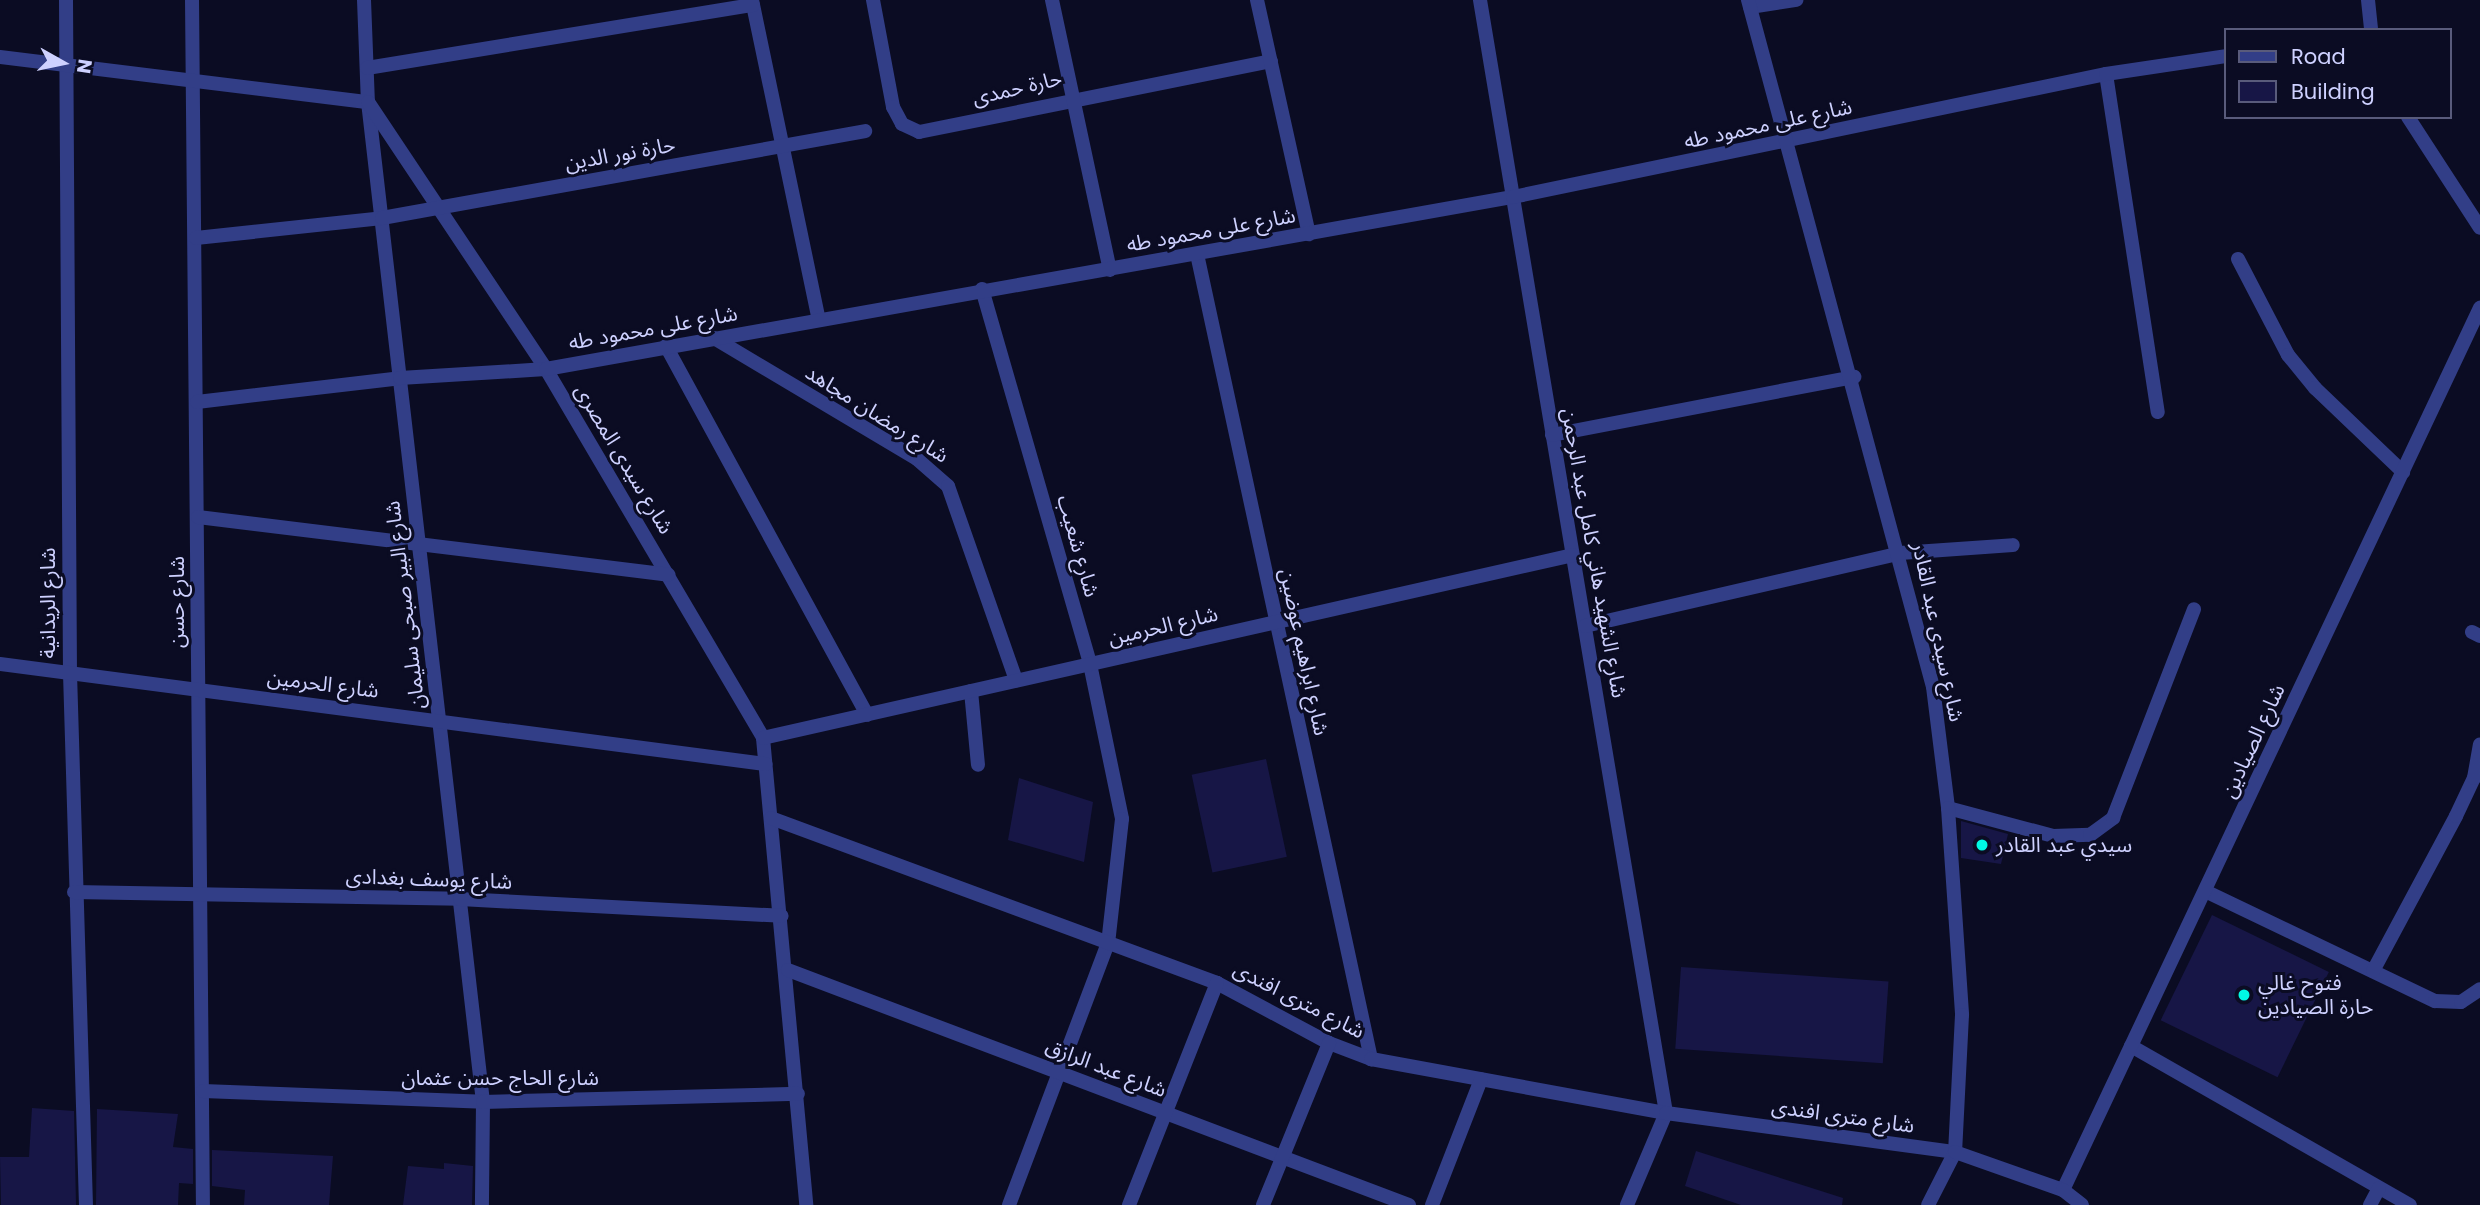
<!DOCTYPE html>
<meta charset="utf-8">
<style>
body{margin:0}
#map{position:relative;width:2480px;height:1205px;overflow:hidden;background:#0b0c23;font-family:Poppins,"Noto Sans Arabic",sans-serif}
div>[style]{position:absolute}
.building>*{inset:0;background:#171646;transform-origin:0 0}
.minor>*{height:14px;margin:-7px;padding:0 7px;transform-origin:7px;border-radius:7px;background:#323e87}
.tertiary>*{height:14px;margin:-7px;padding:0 7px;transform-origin:7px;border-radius:7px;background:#323e87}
.dots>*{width:19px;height:19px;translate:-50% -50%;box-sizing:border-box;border:4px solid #0b0c23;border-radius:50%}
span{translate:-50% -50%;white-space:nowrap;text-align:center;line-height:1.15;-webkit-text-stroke:6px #0b0c23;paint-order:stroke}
.street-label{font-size:21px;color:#ced1ff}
.poi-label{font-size:21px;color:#ced1ff}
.left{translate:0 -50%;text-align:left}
.legend{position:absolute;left:2224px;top:28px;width:228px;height:91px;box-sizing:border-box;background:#0b0c23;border:2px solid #595b7b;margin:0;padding:9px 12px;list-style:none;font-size:21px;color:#ced1ff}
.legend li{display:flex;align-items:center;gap:14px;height:35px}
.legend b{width:35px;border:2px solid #595b7b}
.north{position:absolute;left:28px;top:28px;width:70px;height:70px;-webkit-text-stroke:5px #0b0c23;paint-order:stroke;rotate:99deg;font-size:19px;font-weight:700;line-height:28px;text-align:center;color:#ced1ff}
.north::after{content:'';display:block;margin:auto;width:24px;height:32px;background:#ced1ff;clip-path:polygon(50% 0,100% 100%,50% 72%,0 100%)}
</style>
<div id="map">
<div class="building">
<i style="left:1266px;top:759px;width:100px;height:76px;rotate:78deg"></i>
<i style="clip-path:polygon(1019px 778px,1093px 802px,1084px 862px,1008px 840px)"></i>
<i style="clip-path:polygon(1961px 821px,2008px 834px,2001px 864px,1961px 858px)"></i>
<i style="left:2212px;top:915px;width:130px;height:117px;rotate:26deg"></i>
<i style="left:1681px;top:967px;width:208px;height:82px;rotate:4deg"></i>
<i style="clip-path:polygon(32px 1108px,74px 1111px,76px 1205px,1px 1205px,0 1157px,29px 1157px)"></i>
<i style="clip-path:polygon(97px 1109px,178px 1114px,173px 1147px,193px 1149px,193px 1184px,179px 1183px,178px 1205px,96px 1205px)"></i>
<i style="clip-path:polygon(212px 1150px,333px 1156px,329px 1205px,244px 1205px,245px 1190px,212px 1186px)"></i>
<i style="clip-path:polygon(1696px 1151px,1843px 1198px,1842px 1205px,1741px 1205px,1685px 1186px)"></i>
<i style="clip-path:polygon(444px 1163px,473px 1166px,472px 1205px,403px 1205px,408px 1166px,444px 1169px)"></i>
</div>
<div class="minor">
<i style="left:66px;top:0;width:673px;rotate:89.66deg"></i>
<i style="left:70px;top:673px;width:532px;rotate:88.28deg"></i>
<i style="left:192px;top:0;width:1205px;rotate:89.48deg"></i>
<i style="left:364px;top:0;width:102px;rotate:87.8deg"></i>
<i style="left:368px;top:102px;width:1007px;rotate:83.44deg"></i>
<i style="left:483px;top:1102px;width:103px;rotate:90.6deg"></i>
<i style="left:752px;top:0;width:327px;rotate:78.2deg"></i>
<i style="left:873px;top:0;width:109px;rotate:79.4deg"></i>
<i style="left:893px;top:107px;width:19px;rotate:62deg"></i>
<i style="left:902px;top:124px;width:19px;rotate:25deg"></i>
<i style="left:919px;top:132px;width:359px;rotate:-11.4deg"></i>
<i style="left:1052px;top:0;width:276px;rotate:77.9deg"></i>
<i style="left:1257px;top:0;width:240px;rotate:77.5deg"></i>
<i style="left:1480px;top:0;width:1128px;rotate:80.51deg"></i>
<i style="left:1666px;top:1113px;width:100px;rotate:113deg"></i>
<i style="left:2368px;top:0;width:30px;rotate:84deg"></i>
<i style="left:1750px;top:7px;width:47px;rotate:-8.7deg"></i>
<i style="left:0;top:57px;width:371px;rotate:7deg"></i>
<i style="left:368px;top:102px;width:321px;rotate:56.3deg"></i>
<i style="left:546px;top:369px;width:428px;rotate:59.5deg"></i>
<i style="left:763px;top:738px;width:469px;rotate:84.7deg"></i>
<i style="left:367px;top:68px;width:391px;rotate:-9.3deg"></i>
<i style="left:2106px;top:74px;width:342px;rotate:81.3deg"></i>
<i style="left:2408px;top:117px;width:132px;rotate:57deg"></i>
<i style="left:196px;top:238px;width:187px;rotate:-6.1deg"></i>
<i style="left:382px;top:218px;width:491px;rotate:-10.2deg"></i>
<i style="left:1197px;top:254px;width:824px;rotate:77.8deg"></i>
<i style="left:2238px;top:259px;width:108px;rotate:62.5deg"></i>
<i style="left:2288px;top:355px;width:43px;rotate:50.7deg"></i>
<i style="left:2315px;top:388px;width:122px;rotate:43.7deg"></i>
<i style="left:982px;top:289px;width:390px;rotate:73.9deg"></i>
<i style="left:1090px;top:664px;width:158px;rotate:78.3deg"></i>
<i style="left:1122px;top:819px;width:125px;rotate:96.4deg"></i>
<i style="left:1108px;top:943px;width:280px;rotate:110.7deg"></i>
<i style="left:714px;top:338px;width:236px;rotate:30.8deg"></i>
<i style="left:917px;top:459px;width:41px;rotate:41.1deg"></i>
<i style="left:948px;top:486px;width:206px;rotate:70.7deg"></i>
<i style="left:666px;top:346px;width:420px;rotate:61.4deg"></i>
<i style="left:197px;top:402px;width:204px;rotate:-6.7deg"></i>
<i style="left:400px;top:378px;width:146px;rotate:-3.5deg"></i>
<i style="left:546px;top:369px;width:982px;rotate:-10.09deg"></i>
<i style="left:1513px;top:197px;width:606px;rotate:-11.72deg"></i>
<i style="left:2106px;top:74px;width:121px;rotate:-8.5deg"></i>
<i style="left:1552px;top:435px;width:308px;rotate:-10.9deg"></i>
<i style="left:198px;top:517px;width:474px;rotate:7deg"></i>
<i style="left:1585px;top:626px;width:323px;rotate:-13deg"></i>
<i style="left:1900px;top:553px;width:113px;rotate:-4deg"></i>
<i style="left:2472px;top:632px;width:9px;rotate:27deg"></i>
<i style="left:0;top:664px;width:772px;rotate:7.45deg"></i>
<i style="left:971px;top:691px;width:74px;rotate:84.6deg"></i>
<i style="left:763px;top:738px;width:830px;rotate:-12.73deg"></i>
<i style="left:1948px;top:808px;width:109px;rotate:14.9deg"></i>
<i style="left:2053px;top:836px;width:37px;rotate:-2deg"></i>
<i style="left:2090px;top:835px;width:29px;rotate:-36deg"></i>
<i style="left:2113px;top:818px;width:224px;rotate:-68.8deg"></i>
<i style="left:771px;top:818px;width:476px;rotate:20.3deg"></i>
<i style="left:1217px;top:983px;width:127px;rotate:28.2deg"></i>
<i style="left:1329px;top:1043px;width:45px;rotate:20.9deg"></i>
<i style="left:1371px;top:1059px;width:300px;rotate:10.4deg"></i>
<i style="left:1666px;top:1113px;width:292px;rotate:7.7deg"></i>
<i style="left:1955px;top:1152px;width:59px;rotate:117deg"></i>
<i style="left:2205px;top:891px;width:255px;rotate:25.6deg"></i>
<i style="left:2435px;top:1001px;width:26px;rotate:2deg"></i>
<i style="left:2461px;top:1002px;width:23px;rotate:-34deg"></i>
<i style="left:74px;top:892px;width:386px;rotate:1deg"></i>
<i style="left:460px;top:899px;width:322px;rotate:3deg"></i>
<i style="left:788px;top:970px;width:664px;rotate:20.73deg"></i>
<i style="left:2373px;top:971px;width:176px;rotate:-61.8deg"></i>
<i style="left:2456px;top:816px;width:42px;rotate:-64.7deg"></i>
<i style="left:2474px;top:778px;width:34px;rotate:-80deg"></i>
<i style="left:2131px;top:1046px;width:321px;rotate:29.7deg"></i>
<i style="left:203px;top:1091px;width:280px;rotate:2.2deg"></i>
<i style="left:483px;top:1102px;width:315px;rotate:-1.5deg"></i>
<i style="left:2063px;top:1190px;width:976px;rotate:-64.7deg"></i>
<i style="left:1129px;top:1205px;width:239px;rotate:-68.4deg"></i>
<i style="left:1263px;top:1205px;width:175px;rotate:-67.8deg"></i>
<i style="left:1432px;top:1205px;width:135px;rotate:-68.7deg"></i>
<i style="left:2370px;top:1205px;width:19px;rotate:-62deg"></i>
</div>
<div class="tertiary">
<i style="left:1748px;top:0;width:711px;rotate:74.93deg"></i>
<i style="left:1933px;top:687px;width:122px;rotate:82.9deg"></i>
<i style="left:1948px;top:808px;width:207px;rotate:86.1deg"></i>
<i style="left:1962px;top:1015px;width:137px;rotate:92.9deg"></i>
<i style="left:1955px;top:1152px;width:114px;rotate:19.4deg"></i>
<i style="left:2063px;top:1190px;width:24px;rotate:38deg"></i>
</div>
<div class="dots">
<i style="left:1982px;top:845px;background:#00f9e4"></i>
<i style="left:2244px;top:995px;background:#00f9e4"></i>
</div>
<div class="street-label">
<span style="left:1017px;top:88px;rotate:-13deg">حارة حمدى</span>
<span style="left:1768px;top:124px;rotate:-12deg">شارع على محمود طه</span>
<span style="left:620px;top:154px;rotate:-10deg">حارة نور الدين</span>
<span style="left:1211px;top:230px;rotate:-10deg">شارع على محمود طه</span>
<span style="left:653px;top:328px;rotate:-10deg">شارع على محمود طه</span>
<span style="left:877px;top:414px;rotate:32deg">شارع رمضان مجاهد</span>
<span style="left:624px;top:459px;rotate:59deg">شارع سيدى المصرى</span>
<span style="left:1078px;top:546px;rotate:74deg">شارع شعيب</span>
<span style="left:1594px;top:553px;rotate:80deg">شارع الشهيد هاني كامل عبد الرحمن</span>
<span style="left:177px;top:602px;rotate:-90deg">شارع حسن</span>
<span style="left:48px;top:603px;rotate:-90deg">شارع الريدانية</span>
<span style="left:405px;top:605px;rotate:-97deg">شارع البير صبحى سليمان</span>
<span style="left:1163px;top:626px;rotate:-13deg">شارع الحرمين</span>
<span style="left:1938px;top:632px;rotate:78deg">شارع سيدى عبد القادر</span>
<span style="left:1304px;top:652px;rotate:78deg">شارع ابراهيم عوضين</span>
<span style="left:323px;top:684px;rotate:7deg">شارع الحرمين</span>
<span style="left:2253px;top:741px;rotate:-65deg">شارع الصيادين</span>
<span style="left:429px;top:879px;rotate:2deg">شارع يوسف بغدادى</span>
<span style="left:1299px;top:1000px;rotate:27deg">شارع مترى افندى</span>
<span style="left:1106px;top:1068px;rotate:21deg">شارع عبد الرازق</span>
<span style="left:500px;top:1078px">شارع الحاج حسن عثمان</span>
<span style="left:1843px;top:1116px;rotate:8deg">شارع مترى افندى</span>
</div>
<div class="poi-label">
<span class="left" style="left:1996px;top:845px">سيدي عبد القادر</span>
<span class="left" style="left:2258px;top:995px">فتوح غالي<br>حارة الصيادين</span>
</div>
<ul class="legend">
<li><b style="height:9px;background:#323e87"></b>Road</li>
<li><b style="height:19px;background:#171646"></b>Building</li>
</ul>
<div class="north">N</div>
</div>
